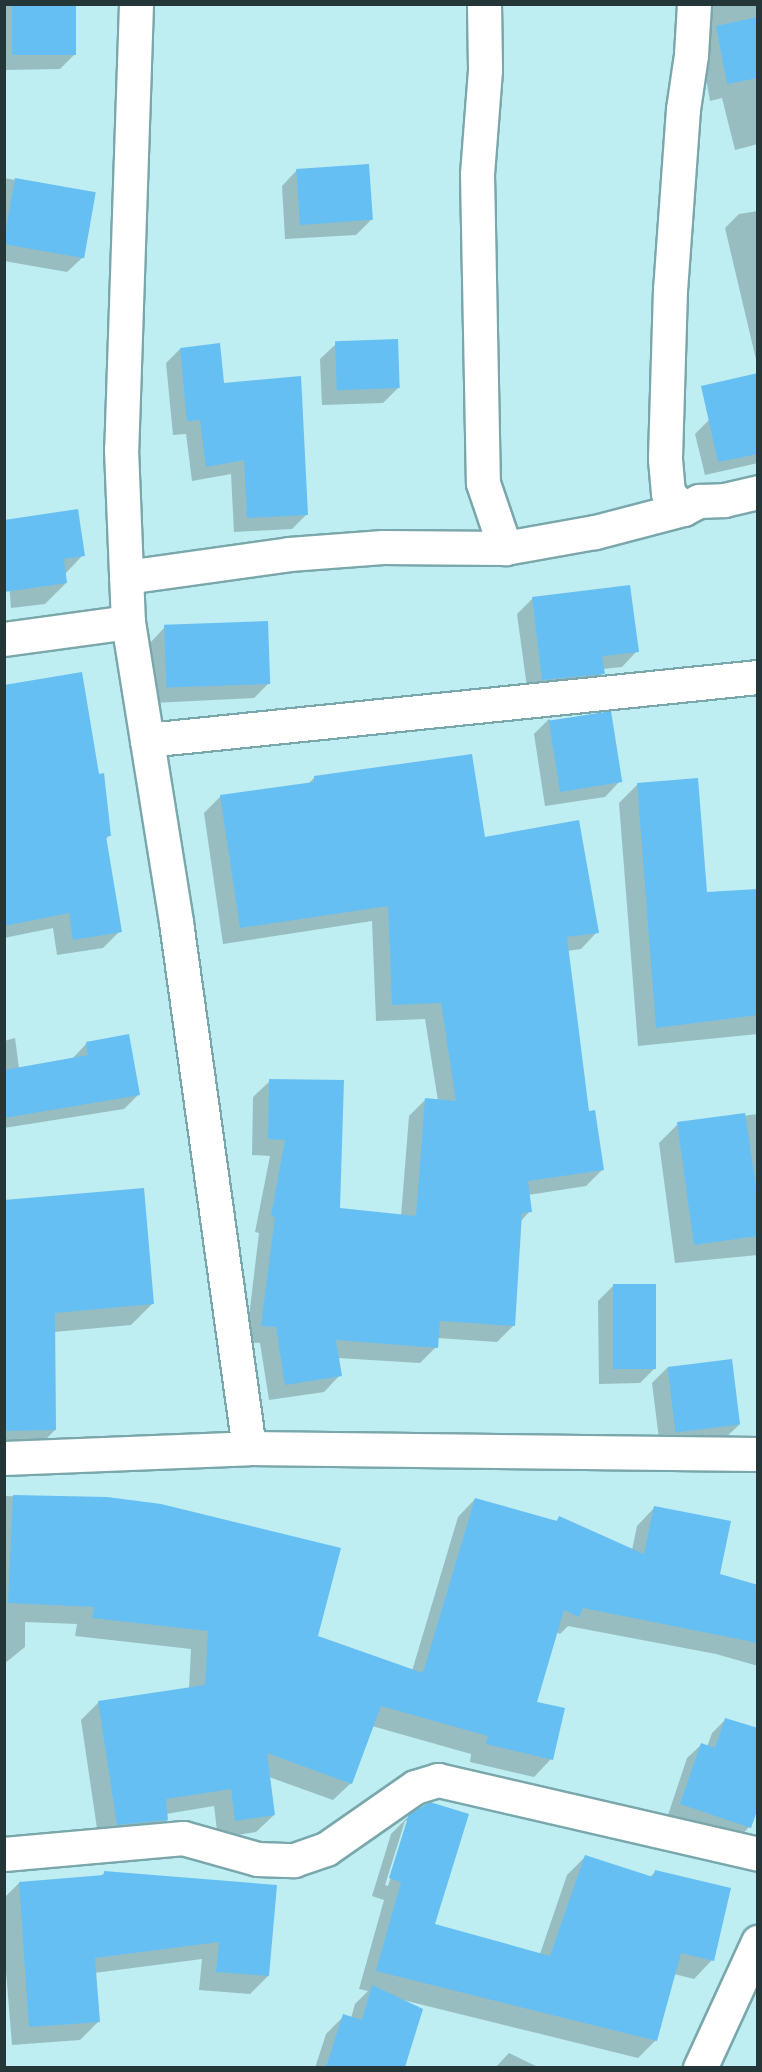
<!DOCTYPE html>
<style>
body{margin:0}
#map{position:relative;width:762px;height:2072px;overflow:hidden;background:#beedf2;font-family:"Open Sans",sans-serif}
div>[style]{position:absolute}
.shadow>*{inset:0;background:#0003}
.building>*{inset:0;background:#66bff2;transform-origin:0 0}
.roads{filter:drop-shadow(2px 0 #7aa7ac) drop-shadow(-2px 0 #7aa7ac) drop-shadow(0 2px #7aa7ac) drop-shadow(0 -2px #7aa7ac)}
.street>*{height:33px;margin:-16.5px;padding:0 16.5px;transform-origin:16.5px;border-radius:16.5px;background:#fff}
span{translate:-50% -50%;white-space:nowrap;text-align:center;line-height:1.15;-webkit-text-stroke:4.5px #beedf2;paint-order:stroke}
.frame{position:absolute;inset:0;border:6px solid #243638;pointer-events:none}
</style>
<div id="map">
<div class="shadow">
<i style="clip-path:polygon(4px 4px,75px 4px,75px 54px,60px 69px,4px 70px)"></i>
<i style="clip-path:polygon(704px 4px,758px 4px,758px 144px,735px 150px,722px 98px,710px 101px,700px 44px,709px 35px)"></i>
<i style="clip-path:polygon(297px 170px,372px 219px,356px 235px,285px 239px,282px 186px)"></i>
<i style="clip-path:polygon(4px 178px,94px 193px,82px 258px,67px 272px,4px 261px)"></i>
<i style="clip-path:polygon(758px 211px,758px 368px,725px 228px,739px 214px)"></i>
<i style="clip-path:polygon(336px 344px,399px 387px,383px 403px,322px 405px,320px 359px)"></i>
<i style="clip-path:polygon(180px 349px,223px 384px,306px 515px,292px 529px,234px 532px,231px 474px,192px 481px,186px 434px,173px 435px,166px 363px)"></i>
<i style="clip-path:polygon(758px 414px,758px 463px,705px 475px,695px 434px,709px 420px)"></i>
<i style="clip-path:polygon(4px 521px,83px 555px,65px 574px,66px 583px,45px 604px,11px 608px)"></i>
<i style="clip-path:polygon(532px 599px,637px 651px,622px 667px,603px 669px,603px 673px,588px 689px,528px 695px,517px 614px)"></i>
<i style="clip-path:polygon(165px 627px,269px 683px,254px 698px,153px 703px,150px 643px)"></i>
<i style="clip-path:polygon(4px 686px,110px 835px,105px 840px,120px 931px,103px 948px,57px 955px,53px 928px,4px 938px)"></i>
<i style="clip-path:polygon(549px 719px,620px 781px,605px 797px,545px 806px,534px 734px)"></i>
<i style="clip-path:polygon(314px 778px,484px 839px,597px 932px,581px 949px,567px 951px,588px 1113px,602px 1170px,586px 1186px,528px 1195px,530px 1211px,520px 1222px,514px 1325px,497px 1342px,437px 1338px,436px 1347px,420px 1363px,338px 1358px,340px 1375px,324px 1392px,269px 1400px,260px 1343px,246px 1342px,259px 1233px,255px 1232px,270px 1156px,252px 1155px,253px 1097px,270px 1081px,339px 1209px,401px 1216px,409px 1116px,425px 1100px,438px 1101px,425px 1019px,376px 1021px,372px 921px,223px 944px,204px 813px,221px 796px,308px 784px)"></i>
<i style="clip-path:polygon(638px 784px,705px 893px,758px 890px,758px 1034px,638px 1046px,619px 803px)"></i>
<i style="clip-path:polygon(15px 1038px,19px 1068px,72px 1059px,87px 1043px,139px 1094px,124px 1109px,4px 1128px,4px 1041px)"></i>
<i style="clip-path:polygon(758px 1114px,758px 1255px,675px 1263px,659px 1143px,678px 1124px)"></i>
<i style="clip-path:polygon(4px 1202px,153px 1303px,131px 1325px,54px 1332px,55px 1430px,33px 1452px,4px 1452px)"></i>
<i style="clip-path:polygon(613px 1286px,655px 1368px,640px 1383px,599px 1384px,598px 1301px)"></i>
<i style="clip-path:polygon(667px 1368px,739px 1425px,723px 1440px,660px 1447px,652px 1383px)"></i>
<i style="clip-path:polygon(4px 1496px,107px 1499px,316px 1637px,412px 1671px,458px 1517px,475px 1499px,555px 1522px,559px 1518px,632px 1550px,637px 1526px,654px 1508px,719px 1575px,758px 1586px,758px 1666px,716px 1654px,568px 1626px,560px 1634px,556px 1632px,535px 1703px,551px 1759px,534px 1777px,470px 1762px,471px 1754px,372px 1726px,351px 1783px,333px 1800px,269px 1777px,274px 1815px,256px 1832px,218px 1838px,214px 1806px,166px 1814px,167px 1820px,149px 1838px,99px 1842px,81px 1720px,99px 1702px,189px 1689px,191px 1649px,75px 1636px,77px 1624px,25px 1622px,25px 1647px,4px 1664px)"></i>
<i style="clip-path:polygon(726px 1719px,749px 1827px,736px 1841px,667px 1818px,687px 1758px,701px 1745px,707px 1747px,712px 1733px)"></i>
<i style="clip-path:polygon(evenodd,430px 1804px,433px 1925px,540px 1954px,567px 1875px,585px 1857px,650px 1877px,655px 1872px,712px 1960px,694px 1979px,674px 1974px,656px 2040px,638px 2058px,403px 2000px,421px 2010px,403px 2068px,315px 2068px,326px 2034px,344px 2016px,351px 2018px,355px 2004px,368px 1991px,359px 1989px,384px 1900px,372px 1896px,391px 1834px,410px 1815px,430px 1804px,405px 1821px,409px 1821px,388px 1886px,385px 1885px,405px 1821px)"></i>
<i style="clip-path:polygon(104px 1873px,276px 1886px,268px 1976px,250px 1994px,199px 1990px,202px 1959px,94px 1973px,98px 2022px,80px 2040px,12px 2045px,4px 1947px,4px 1898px,19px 1883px,100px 1877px)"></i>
<i style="clip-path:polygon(509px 2053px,540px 2068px,495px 2068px)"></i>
</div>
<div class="building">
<i style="left:12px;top:4px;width:64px;height:51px"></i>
<i style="clip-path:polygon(758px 17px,758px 78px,727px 84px,716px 26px)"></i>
<i style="left:369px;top:164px;width:56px;height:73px;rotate:86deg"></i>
<i style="left:15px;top:178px;width:82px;height:67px;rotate:10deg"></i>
<i style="left:398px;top:339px;width:49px;height:63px;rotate:88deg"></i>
<i style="clip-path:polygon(220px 343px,224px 383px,301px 376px,308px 515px,247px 518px,244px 460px,206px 467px,200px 420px,187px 421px,180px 348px)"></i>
<i style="clip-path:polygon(758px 373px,758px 454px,718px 462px,701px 386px)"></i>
<i style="clip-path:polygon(78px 509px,85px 556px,64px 559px,67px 583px,4px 592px,4px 520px)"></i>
<i style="clip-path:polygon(630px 585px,639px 652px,602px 656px,605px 674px,542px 680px,532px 597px)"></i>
<i style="left:268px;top:621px;width:63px;height:104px;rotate:88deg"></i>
<i style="clip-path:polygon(82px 672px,99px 774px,104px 773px,111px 836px,106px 836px,122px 932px,73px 940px,69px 913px,4px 926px,4px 685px)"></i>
<i style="left:611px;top:711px;width:72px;height:63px;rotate:81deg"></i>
<i style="clip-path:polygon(472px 754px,485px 837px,579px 820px,599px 933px,567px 937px,589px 1111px,595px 1110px,604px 1170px,528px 1181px,532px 1212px,522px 1213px,515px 1326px,440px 1321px,438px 1348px,336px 1340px,342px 1376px,285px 1385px,276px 1327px,261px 1326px,275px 1217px,271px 1216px,285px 1140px,268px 1139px,269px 1079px,344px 1080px,340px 1208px,416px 1216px,425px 1098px,456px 1101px,441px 1003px,392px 1005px,388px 906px,240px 928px,220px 795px,314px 782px,314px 776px)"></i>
<i style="clip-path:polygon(698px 778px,707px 892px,758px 889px,758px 1015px,656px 1028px,637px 783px)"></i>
<i style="clip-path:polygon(129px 1034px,140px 1095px,4px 1118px,4px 1070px,88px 1055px,86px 1042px)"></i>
<i style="clip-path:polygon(745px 1113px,758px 1200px,758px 1236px,694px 1245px,677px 1122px)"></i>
<i style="clip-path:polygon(144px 1188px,154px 1304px,55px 1313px,56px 1430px,4px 1431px,4px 1200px)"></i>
<i style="left:613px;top:1284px;width:43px;height:85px"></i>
<i style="left:732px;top:1359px;width:66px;height:65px;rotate:83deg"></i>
<i style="clip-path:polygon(13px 1495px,107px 1497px,161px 1504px,341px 1548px,318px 1636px,423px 1673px,475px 1498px,557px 1521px,559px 1516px,644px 1554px,654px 1506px,731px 1521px,720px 1574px,758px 1585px,758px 1643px,583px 1608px,579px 1617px,564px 1610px,537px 1702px,565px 1708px,553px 1760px,486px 1744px,488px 1736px,381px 1706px,352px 1784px,267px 1753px,275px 1815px,235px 1821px,231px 1789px,166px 1799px,168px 1820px,117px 1825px,98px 1701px,205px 1685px,208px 1631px,92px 1618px,94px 1607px,8px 1603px)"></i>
<i style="clip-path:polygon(725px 1718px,758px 1728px,758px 1808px,751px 1828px,680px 1804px,701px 1743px,715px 1748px)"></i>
<i style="clip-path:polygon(430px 1802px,469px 1814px,435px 1924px,550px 1956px,585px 1855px,653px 1877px,655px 1870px,731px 1888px,714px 1961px,681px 1953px,657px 2041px,376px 1971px,401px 1882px,389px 1878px,409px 1814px)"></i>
<i style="clip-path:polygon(104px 1871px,277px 1885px,269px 1976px,216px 1972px,219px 1942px,95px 1958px,100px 2022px,29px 2027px,19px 1882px,104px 1875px)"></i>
<i style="clip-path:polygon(372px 1985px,423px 2009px,405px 2067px,326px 2067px,343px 2014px,362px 2020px)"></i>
</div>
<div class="roads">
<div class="street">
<i style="left:136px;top:4px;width:445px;rotate:91.9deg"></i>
<i style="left:121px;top:449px;width:173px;rotate:87.7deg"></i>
<i style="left:128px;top:622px;width:304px;rotate:80.9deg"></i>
<i style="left:176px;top:922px;width:531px;rotate:82.1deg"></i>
<i style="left:484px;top:4px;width:66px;rotate:89.1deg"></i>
<i style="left:485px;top:70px;width:104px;rotate:94.4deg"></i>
<i style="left:477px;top:174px;width:309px;rotate:88.9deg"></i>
<i style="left:483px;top:483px;width:69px;rotate:71.3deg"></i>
<i style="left:694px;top:4px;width:51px;rotate:93.4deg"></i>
<i style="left:691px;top:55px;width:55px;rotate:98.4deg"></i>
<i style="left:683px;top:109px;width:180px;rotate:94.1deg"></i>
<i style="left:670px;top:289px;width:170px;rotate:91.7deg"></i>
<i style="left:665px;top:459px;width:34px;rotate:85deg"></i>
<i style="left:668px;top:493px;width:22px;rotate:47deg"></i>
<i style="left:683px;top:509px;width:18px;rotate:-27deg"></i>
<i style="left:699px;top:501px;width:25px;rotate:-2deg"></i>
<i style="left:724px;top:500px;width:35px;rotate:-13deg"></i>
<i style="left:126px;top:577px;width:165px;rotate:-8deg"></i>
<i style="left:289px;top:554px;width:94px;rotate:-4.3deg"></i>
<i style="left:383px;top:547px;width:122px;rotate:0.5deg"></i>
<i style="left:505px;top:548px;width:91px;rotate:-10.1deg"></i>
<i style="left:595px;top:532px;width:91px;rotate:-14.6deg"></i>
<i style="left:4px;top:639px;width:125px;rotate:-7.8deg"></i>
<i style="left:147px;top:740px;width:614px;rotate:-5.89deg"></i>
<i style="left:4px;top:1458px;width:245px;rotate:-2.3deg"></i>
<i style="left:249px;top:1448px;width:509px;rotate:0.68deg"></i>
<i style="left:4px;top:1854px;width:180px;rotate:-5.1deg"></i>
<i style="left:183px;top:1838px;width:77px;rotate:15.8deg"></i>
<i style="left:257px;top:1859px;width:37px;rotate:2deg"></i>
<i style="left:294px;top:1860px;width:34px;rotate:-19deg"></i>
<i style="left:326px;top:1849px;width:108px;rotate:-34.9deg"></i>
<i style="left:415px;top:1787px;width:24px;rotate:-17deg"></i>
<i style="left:438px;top:1780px;width:328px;rotate:13deg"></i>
<i style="left:700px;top:2068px;width:139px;rotate:-65.3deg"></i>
</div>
</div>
<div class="frame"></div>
</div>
